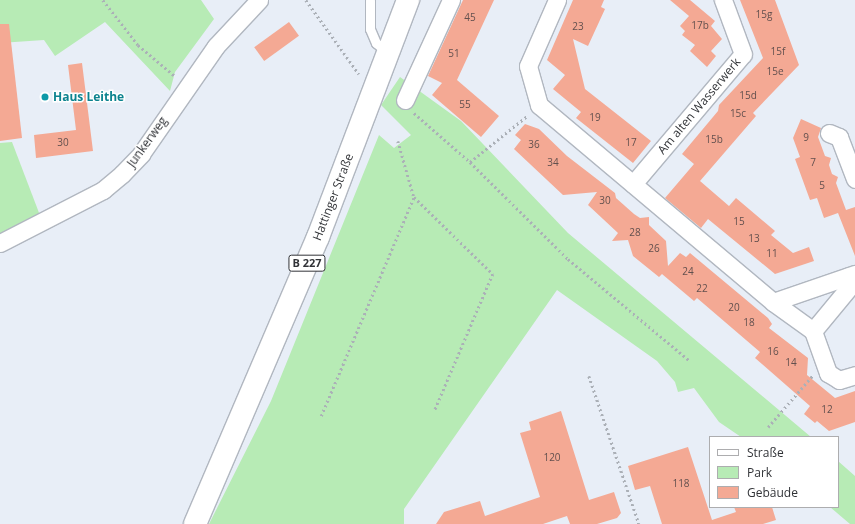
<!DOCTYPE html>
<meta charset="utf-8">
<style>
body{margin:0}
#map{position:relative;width:855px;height:524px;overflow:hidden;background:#e8eef7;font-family:"Open Sans",sans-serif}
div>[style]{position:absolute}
.green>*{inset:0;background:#b7ebb5}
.building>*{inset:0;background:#f4a994;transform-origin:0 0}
.path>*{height:2.5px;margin-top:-1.25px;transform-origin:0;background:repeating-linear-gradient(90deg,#abb0b7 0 2px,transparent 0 5px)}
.roads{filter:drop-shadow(1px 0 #b1b7c0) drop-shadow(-1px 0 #b1b7c0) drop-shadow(0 1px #b1b7c0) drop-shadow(0 -1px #b1b7c0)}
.lane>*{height:9px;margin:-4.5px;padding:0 4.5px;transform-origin:4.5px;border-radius:4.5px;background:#fff}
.street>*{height:17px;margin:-8.5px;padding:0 8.5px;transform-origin:8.5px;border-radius:8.5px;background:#fff}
.primary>*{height:22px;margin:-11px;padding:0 11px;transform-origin:11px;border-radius:11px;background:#fff}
.dots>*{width:11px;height:11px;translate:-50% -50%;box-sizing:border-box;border:2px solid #fff;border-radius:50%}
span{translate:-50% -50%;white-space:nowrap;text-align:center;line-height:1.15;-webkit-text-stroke:3px #fff;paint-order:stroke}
.number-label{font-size:10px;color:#62504e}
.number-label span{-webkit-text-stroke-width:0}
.shield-label span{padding:1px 3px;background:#fff;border:1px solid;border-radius:3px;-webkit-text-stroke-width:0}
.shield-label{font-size:11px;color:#313337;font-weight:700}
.culture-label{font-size:12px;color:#0d838f;font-weight:700}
.left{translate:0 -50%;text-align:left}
.street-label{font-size:12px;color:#313337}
.legend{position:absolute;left:709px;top:436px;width:130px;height:72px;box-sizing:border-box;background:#fff;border:1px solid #adadaf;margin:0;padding:5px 7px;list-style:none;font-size:12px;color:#313337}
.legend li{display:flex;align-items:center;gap:8px;height:20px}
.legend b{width:20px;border:1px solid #adadaf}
</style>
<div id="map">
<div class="green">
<i style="clip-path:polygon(0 0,201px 0,214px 19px,175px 72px,170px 91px,105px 22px,55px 56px,44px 40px,0 43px)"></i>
<i style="clip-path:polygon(400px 77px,461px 121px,568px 233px,811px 437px,741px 437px,719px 422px,694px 388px,678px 392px,675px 382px,657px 361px,557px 290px,404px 509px,404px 524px,209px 524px,271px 401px,379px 135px,394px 148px,411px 135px,381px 105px)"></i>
<i style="clip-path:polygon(12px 142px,41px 218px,0 236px,0 143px)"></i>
<i style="clip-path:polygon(838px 461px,855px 476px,855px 524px,850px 524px,830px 507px,838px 507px)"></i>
</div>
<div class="building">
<i style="clip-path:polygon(463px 0,494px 0,457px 80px,499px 116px,481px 137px,432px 95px,442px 83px,428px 76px)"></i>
<i style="clip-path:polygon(573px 0,604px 0,601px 7px,605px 9px,588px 46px,573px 39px,585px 89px,651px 141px,633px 163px,576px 118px,581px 112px,553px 89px,565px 75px,547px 60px)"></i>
<i style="clip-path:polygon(670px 0,690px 0,715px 21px,711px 26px,722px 39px,711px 51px,716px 56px,707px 67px,690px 51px,695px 45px,682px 35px,685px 31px,680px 26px,689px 16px)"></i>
<i style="clip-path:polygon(740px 0,775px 0,799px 65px,753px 113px,756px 116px,700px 181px,729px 206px,736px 198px,775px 231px,771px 235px,793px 253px,809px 247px,814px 261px,775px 274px,708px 219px,701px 228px,665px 198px,694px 164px,682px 154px,718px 111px,719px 105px,763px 58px)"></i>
<i style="left:289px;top:22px;width:17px;height:43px;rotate:54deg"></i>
<i style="clip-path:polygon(0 24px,9px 24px,22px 138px,0 141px)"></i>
<i style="clip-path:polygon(82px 63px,93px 151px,36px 158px,34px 135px,76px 130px,68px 65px)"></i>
<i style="clip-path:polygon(801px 119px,821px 128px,818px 137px,825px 156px,831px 158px,829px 165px,832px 174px,838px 177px,836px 183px,846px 210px,855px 207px,855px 256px,838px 213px,824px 218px,817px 198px,810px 200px,795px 159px,800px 157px,793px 138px)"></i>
<i style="clip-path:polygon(525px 124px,539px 129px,567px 156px,615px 193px,616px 198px,634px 214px,640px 218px,649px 217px,649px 225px,666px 241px,668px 266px,680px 253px,686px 257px,690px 253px,768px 318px,772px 324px,769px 328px,808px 358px,807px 375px,835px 398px,855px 391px,855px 422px,829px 431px,817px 421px,815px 423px,804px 414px,810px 406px,755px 358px,760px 352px,697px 298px,694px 301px,662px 274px,659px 277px,633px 256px,628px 240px,612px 241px,618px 233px,588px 205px,597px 192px,563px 195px,514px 149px,521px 140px,515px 135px)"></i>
<i style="clip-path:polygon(561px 411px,589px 500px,614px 492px,621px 513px,617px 518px,597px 524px,570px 524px,567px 516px,543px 524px,436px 524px,444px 512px,480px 501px,485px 516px,540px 497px,520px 433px,531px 430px,529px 422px)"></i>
<i style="clip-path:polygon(688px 447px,712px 520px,736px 512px,734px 507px,772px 507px,776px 520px,763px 524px,662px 524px,650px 486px,635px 490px,628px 466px)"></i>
</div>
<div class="path">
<i style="left:103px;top:0;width:57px;rotate:52.1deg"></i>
<i style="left:138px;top:45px;width:48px;rotate:40deg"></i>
<i style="left:306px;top:0;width:91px;rotate:54.4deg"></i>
<i style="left:414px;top:113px;width:74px;rotate:41.2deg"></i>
<i style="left:470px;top:162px;width:138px;rotate:44.7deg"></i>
<i style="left:568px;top:259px;width:159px;rotate:39.9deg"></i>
<i style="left:398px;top:141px;width:58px;rotate:74.1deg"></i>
<i style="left:414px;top:197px;width:110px;rotate:44.3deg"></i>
<i style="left:493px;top:274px;width:148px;rotate:113.1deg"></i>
<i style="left:470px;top:162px;width:73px;rotate:-38.9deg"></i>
<i style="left:589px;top:376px;width:156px;rotate:71.3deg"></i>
<i style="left:321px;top:416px;width:238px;rotate:-67deg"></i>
<i style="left:768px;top:427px;width:69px;rotate:-49.1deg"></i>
</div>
<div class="roads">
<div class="lane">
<i style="left:370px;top:0;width:29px;rotate:90deg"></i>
<i style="left:370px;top:29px;width:15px;rotate:67deg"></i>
<i style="left:376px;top:43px;width:14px;rotate:39deg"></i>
</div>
<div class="street">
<i style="left:557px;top:0;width:72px;rotate:113.7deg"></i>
<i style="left:528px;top:66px;width:41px;rotate:74.2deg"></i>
<i style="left:539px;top:105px;width:306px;rotate:40.1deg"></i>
<i style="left:773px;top:302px;width:49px;rotate:35.9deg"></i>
<i style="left:813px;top:331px;width:45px;rotate:70.3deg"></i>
<i style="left:828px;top:373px;width:13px;rotate:32deg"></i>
<i style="left:839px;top:380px;width:17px;rotate:-17deg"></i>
<i style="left:405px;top:100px;width:110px;rotate:-65.3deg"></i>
<i style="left:829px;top:133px;width:11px;rotate:22deg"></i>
<i style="left:839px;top:137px;width:45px;rotate:69.1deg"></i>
<i style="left:633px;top:184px;width:170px;rotate:-49.8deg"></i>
<i style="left:743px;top:54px;width:58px;rotate:-110.3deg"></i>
<i style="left:0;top:243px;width:116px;rotate:-27.2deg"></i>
<i style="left:103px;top:190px;width:25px;rotate:-40deg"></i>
<i style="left:122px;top:174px;width:28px;rotate:-46deg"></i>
<i style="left:141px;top:154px;width:131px;rotate:-55.2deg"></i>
<i style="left:216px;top:46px;width:63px;rotate:-46.9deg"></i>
<i style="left:773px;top:302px;width:87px;rotate:-18.9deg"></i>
<i style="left:813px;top:331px;width:60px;rotate:-50.4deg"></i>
<i style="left:851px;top:285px;width:9px;rotate:-108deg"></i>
</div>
<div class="primary">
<i style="left:195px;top:524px;width:312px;rotate:-66.8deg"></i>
<i style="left:318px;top:237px;width:254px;rotate:-69.2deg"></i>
</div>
</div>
<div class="dots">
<i style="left:45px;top:97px;background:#0f9aa8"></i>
</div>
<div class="number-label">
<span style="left:764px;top:15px">15g</span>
<span style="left:470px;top:18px">45</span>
<span style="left:700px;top:26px">17b</span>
<span style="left:578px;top:27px">23</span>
<span style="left:778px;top:52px">15f</span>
<span style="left:454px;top:54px">51</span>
<span style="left:775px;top:72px">15e</span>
<span style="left:748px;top:96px">15d</span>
<span style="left:465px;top:105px">55</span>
<span style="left:738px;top:114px">15c</span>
<span style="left:595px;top:118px">19</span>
<span style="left:806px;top:138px">9</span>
<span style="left:714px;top:140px">15b</span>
<span style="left:63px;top:143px">30</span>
<span style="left:631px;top:143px">17</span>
<span style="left:534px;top:145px">36</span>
<span style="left:553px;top:163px">34</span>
<span style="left:813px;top:163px">7</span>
<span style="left:822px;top:186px">5</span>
<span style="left:605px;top:201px">30</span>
<span style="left:739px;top:222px">15</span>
<span style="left:635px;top:233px">28</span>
<span style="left:754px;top:239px">13</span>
<span style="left:654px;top:249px">26</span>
<span style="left:772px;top:254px">11</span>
<span style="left:688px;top:272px">24</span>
<span style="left:702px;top:289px">22</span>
<span style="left:734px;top:308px">20</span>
<span style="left:749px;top:323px">18</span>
<span style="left:773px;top:352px">16</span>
<span style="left:791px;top:363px">14</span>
<span style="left:827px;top:410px">12</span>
<span style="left:552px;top:458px">120</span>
<span style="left:681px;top:484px">118</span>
</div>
<div class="shield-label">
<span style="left:307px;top:263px">B 227</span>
</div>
<div class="culture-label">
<span class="left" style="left:53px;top:97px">Haus Leithe</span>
</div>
<div class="street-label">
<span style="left:699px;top:106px;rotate:-50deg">Am alten Wasserwerk</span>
<span style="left:147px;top:142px;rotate:-54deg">Junkerweg</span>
<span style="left:333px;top:197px;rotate:-69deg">Hattinger Straße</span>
</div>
<ul class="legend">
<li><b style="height:5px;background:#fff"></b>Straße</li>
<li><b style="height:11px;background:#b7ebb5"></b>Park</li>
<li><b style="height:11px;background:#f4a994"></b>Gebäude</li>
</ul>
</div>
